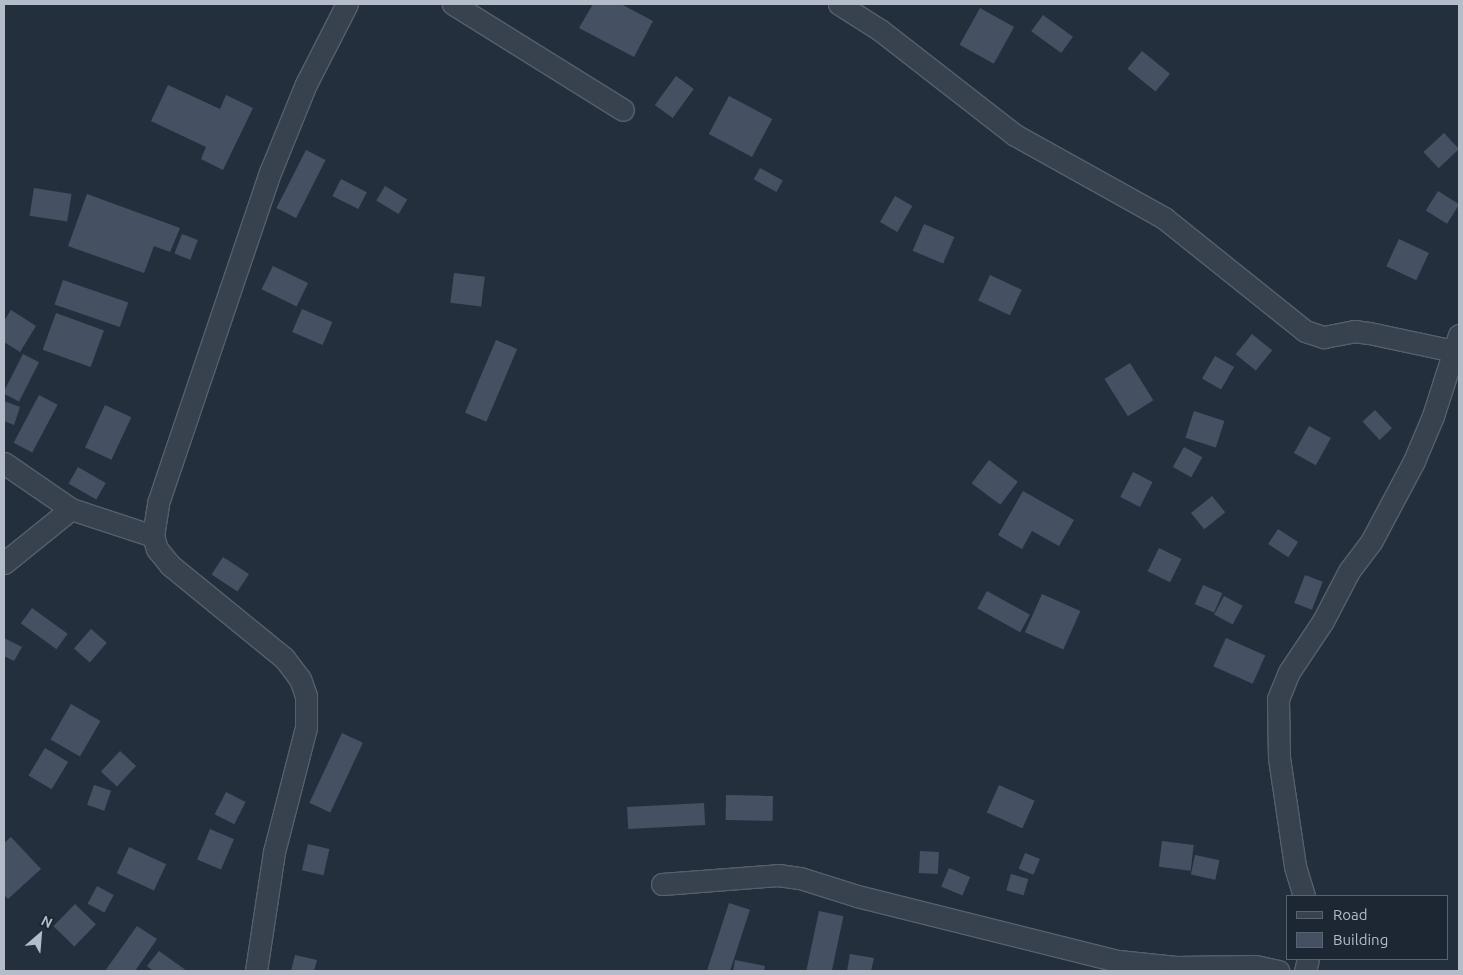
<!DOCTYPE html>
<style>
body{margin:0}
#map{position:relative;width:1463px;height:975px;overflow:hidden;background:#242f3e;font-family:Ubuntu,sans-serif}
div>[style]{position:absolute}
.building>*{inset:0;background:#455162;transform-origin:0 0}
.roads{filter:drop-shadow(1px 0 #565f6c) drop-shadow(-1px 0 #565f6c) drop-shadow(0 1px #565f6c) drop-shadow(0 -1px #565f6c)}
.minor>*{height:21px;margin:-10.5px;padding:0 10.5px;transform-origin:10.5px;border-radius:10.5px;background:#38414e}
span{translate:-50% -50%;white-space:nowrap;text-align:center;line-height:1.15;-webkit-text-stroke:4px #1d2633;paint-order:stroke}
.frame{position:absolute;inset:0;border:5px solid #b4bcc9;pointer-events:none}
.legend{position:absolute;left:1286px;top:895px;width:162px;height:65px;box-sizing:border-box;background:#1d2633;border:1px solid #59626f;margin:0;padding:6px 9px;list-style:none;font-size:15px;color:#b4bcc9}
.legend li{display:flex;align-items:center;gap:10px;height:25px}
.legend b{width:25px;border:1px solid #59626f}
.north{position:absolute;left:15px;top:910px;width:50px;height:50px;-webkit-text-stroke:4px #1d2633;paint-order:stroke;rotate:27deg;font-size:14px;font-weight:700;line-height:20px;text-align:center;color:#b4bcc9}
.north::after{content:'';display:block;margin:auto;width:18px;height:22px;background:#b4bcc9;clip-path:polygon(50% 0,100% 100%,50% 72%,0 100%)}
</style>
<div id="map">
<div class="building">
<i style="clip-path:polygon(593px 4px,621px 4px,653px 21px,634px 57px,579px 28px)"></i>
<i style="left:980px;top:8px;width:39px;height:42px;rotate:29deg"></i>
<i style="left:1043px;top:15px;width:37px;height:20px;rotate:36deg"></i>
<i style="left:1142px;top:51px;width:36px;height:23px;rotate:39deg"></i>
<i style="left:676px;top:76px;width:22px;height:36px;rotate:36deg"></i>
<i style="clip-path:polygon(168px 85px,220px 109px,226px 95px,253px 108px,223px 170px,201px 159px,206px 147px,151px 121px)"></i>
<i style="left:729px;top:96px;width:49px;height:43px;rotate:28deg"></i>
<i style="left:1444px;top:133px;width:22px;height:28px;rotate:47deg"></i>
<i style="left:306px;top:150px;width:22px;height:65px;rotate:27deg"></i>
<i style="left:760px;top:168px;width:26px;height:13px;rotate:29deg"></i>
<i style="left:341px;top:179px;width:29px;height:19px;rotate:27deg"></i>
<i style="left:385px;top:186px;width:26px;height:17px;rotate:31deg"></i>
<i style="left:34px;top:188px;width:38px;height:28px;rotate:9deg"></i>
<i style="left:1438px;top:191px;width:25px;height:23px;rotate:32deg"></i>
<i style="clip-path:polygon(87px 194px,180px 228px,170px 252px,154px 246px,144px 273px,68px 246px)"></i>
<i style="left:895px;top:196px;width:20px;height:30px;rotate:30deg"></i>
<i style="left:924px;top:224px;width:33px;height:29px;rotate:23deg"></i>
<i style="left:182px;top:234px;width:17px;height:21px;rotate:21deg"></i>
<i style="left:1399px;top:239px;width:33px;height:30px;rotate:25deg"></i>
<i style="left:273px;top:266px;width:39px;height:26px;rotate:26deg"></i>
<i style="left:454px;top:273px;width:31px;height:30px;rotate:7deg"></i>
<i style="left:990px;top:275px;width:35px;height:28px;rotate:25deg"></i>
<i style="left:63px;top:280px;width:69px;height:26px;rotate:19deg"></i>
<i style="left:302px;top:309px;width:33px;height:25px;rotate:23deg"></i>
<i style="clip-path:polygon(11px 310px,36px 326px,20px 352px,4px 342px,4px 321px)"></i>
<i style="left:56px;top:313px;width:51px;height:39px;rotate:20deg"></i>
<i style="left:1252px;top:334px;width:26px;height:26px;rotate:39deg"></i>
<i style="left:496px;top:340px;width:23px;height:79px;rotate:23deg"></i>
<i style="left:23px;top:354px;width:18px;height:44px;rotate:27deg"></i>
<i style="left:1215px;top:356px;width:22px;height:26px;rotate:30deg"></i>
<i style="left:1130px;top:363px;width:44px;height:30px;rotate:58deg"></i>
<i style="left:39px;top:395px;width:21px;height:54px;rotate:28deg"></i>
<i style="clip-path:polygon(4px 401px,20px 407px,14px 425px,4px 421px)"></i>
<i style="left:105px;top:405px;width:29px;height:47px;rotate:25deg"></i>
<i style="left:1375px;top:410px;width:25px;height:17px;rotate:47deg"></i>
<i style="left:1194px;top:411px;width:32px;height:28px;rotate:18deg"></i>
<i style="left:1309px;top:426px;width:25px;height:31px;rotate:29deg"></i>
<i style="left:1184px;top:447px;width:21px;height:23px;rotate:29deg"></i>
<i style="left:989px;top:460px;width:36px;height:29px;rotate:37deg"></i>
<i style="left:78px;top:467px;width:32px;height:19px;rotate:30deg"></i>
<i style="left:1133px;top:472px;width:22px;height:28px;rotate:27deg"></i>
<i style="clip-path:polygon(1023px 491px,1074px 520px,1059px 546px,1032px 531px,1022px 549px,998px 535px)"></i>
<i style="left:1212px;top:496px;width:21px;height:27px;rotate:51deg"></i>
<i style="left:1278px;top:529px;width:24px;height:18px;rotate:33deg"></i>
<i style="left:1159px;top:548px;width:25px;height:26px;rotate:26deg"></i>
<i style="left:223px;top:557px;width:31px;height:21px;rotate:33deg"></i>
<i style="left:1305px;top:575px;width:19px;height:30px;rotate:21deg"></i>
<i style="left:1203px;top:585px;width:21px;height:21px;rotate:23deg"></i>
<i style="left:987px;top:591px;width:49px;height:20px;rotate:29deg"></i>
<i style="left:1042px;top:594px;width:42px;height:42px;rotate:24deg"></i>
<i style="left:1224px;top:596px;width:21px;height:21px;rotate:28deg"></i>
<i style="left:32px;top:608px;width:44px;height:19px;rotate:36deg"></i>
<i style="left:91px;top:629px;width:21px;height:26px;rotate:41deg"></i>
<i style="clip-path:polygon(4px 638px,22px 647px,14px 661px,4px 656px)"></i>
<i style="left:1226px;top:638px;width:43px;height:31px;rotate:24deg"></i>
<i style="left:71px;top:704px;width:34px;height:41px;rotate:30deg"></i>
<i style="left:342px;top:733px;width:23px;height:77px;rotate:25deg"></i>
<i style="left:45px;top:748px;width:27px;height:32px;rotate:31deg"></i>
<i style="left:120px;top:751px;width:22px;height:28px;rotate:43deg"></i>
<i style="left:94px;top:785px;width:18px;height:21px;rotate:19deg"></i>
<i style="left:999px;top:785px;width:39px;height:30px;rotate:24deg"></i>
<i style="left:226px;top:792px;width:22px;height:25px;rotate:27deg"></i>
<i style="left:726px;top:795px;width:47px;height:25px;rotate:1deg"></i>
<i style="left:704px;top:803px;width:22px;height:77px;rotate:87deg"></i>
<i style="left:210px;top:829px;width:26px;height:33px;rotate:23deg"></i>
<i style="clip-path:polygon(11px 837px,41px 869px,8px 899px,4px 895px,4px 843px)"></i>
<i style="left:1162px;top:841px;width:32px;height:26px;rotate:7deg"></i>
<i style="left:308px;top:844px;width:22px;height:27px;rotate:13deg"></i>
<i style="left:129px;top:847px;width:41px;height:29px;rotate:25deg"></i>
<i style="left:920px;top:851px;width:19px;height:22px;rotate:3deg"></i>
<i style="left:1025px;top:853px;width:16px;height:17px;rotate:22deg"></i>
<i style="left:1195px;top:855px;width:25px;height:20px;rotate:12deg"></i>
<i style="left:949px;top:868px;width:23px;height:20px;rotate:23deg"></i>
<i style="left:1011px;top:874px;width:18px;height:17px;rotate:16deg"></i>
<i style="left:97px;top:886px;width:19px;height:20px;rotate:28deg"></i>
<i style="left:729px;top:903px;width:22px;height:72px;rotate:18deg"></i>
<i style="left:75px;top:904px;width:29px;height:31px;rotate:44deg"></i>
<i style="left:819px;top:911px;width:25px;height:61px;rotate:12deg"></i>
<i style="clip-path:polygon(137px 926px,157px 939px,135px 971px,105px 971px)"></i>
<i style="clip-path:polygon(159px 951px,187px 971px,153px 971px,147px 966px)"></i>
<i style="clip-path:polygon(850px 954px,874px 958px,871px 971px,847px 971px)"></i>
<i style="clip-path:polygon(295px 955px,317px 960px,314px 971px,291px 971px)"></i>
<i style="clip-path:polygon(735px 960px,765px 966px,764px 971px,733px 971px)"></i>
</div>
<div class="roads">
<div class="minor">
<i style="left:453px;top:4px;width:200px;rotate:31.9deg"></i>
<i style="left:839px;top:4px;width:49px;rotate:32.4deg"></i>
<i style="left:880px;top:30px;width:171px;rotate:37.9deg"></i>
<i style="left:1015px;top:135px;width:171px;rotate:29.1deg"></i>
<i style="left:1164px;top:218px;width:181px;rotate:38.7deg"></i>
<i style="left:1305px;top:331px;width:20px;rotate:18deg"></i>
<i style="left:1324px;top:337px;width:31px;rotate:-11deg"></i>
<i style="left:1354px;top:331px;width:15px;rotate:8deg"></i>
<i style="left:1369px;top:333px;width:87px;rotate:12deg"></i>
<i style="left:4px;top:463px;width:81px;rotate:34.5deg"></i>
<i style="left:71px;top:509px;width:86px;rotate:18.2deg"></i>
<i style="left:4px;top:563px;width:86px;rotate:-38.9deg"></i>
<i style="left:662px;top:884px;width:116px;rotate:-4.4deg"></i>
<i style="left:778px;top:875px;width:22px;rotate:8deg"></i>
<i style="left:800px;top:878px;width:60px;rotate:17.5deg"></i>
<i style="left:857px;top:896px;width:269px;rotate:14deg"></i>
<i style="left:1118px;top:961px;width:58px;rotate:5.9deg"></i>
<i style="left:1176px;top:967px;width:79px;rotate:-0.7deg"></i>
<i style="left:1255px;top:966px;width:24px;rotate:12deg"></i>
<i style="left:1304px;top:896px;width:31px;rotate:-107deg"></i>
<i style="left:1295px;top:866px;width:110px;rotate:-98.4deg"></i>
<i style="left:1279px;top:757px;width:58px;rotate:-91deg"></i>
<i style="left:1278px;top:699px;width:29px;rotate:-68deg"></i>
<i style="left:1289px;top:672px;width:61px;rotate:-56.3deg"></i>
<i style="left:1323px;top:621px;width:56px;rotate:-62.5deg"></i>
<i style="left:1349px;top:571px;width:36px;rotate:-53deg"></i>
<i style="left:1371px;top:542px;width:92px;rotate:-62deg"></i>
<i style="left:1414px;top:461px;width:49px;rotate:-67.1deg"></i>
<i style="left:1433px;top:416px;width:85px;rotate:-72.2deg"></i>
<i style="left:256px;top:971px;width:120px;rotate:-81.4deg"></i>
<i style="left:274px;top:852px;width:129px;rotate:-75.6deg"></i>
<i style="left:306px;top:727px;width:31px;rotate:-90deg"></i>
<i style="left:306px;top:696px;width:18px;rotate:-109deg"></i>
<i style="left:300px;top:679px;width:26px;rotate:-127deg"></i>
<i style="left:284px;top:658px;width:147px;rotate:-140.8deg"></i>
<i style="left:170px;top:565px;width:21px;rotate:-129deg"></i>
<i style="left:157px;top:549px;width:14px;rotate:-107deg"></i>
<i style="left:153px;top:536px;width:33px;rotate:-81deg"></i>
<i style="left:158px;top:503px;width:352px;rotate:-71.3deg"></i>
<i style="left:271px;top:170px;width:93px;rotate:-67.9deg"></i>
<i style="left:306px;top:84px;width:90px;rotate:-62.9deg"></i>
<i style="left:1305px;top:971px;width:12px;rotate:-76deg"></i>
</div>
</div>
<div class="frame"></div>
<ul class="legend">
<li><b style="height:6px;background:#38414e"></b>Road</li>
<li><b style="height:14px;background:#455162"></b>Building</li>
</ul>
<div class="north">N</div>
</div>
